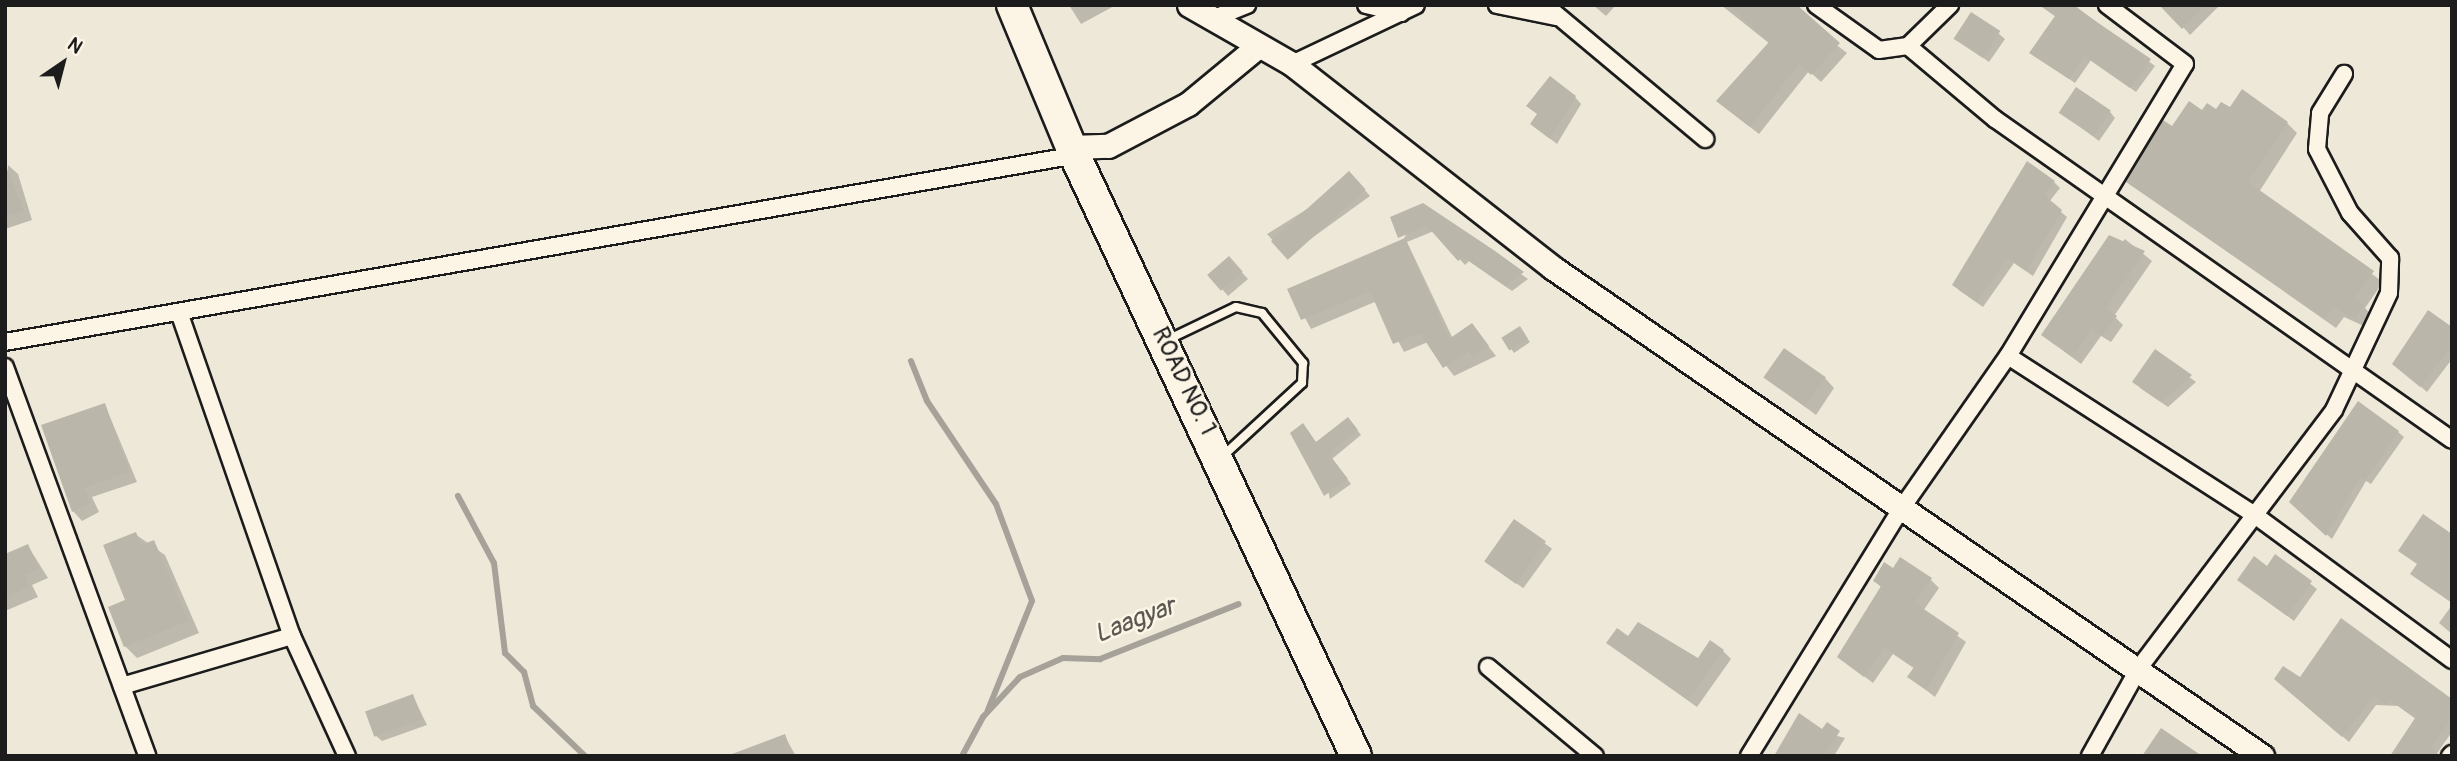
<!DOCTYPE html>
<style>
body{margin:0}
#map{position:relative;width:2457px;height:761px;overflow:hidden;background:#eee8d9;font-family:Pangolin,sans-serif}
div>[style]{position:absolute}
.shadow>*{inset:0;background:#0003;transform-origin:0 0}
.stream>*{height:6px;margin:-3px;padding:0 3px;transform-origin:3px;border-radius:3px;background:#a7a299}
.building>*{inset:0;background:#bab6aa;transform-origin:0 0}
.roads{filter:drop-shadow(2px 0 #1c1c1c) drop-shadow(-2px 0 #1c1c1c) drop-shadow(0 2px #1c1c1c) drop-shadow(0 -2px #1c1c1c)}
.lane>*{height:8px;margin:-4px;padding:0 4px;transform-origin:4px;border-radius:4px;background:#fcf5e5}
.street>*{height:16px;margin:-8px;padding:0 8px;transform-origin:8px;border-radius:8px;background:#fcf5e5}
.secondary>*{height:23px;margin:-11.5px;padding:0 11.5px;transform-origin:11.5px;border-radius:11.5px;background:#fcf5e5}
.highway>*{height:30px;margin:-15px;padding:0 15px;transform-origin:15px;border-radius:15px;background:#fcf5e5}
span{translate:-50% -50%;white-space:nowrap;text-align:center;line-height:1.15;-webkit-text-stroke:5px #fcf5e5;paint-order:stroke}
.street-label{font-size:24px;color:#1c1c1c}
.water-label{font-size:26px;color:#5b5854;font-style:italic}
.frame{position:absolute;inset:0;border:7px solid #1c1c1c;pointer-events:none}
.north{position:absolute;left:28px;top:28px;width:70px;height:70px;-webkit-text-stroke:5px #fcf5e5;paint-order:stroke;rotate:35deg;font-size:19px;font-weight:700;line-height:28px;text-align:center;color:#1c1c1c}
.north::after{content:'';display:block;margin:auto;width:24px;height:32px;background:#1c1c1c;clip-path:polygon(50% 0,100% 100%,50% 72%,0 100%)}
</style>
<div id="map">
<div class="shadow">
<i style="clip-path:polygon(1069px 5px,1116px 5px,1081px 24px)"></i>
<i style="clip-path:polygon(1593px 5px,1616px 5px,1606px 16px)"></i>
<i style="clip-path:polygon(1721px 5px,1785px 5px,1847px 53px,1821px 82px,1809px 71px,1759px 134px,1727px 109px,1770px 44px)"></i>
<i style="clip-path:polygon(2074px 5px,2155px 66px,2136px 92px,2091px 60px,2075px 83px,2031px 53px,2056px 17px,2042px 6px)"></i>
<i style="clip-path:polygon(2164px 5px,2220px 5px,2190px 35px)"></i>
<i style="clip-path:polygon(1998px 33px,2005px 39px,1989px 62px,1955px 38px)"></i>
<i style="clip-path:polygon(1575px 97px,1581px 104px,1557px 144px,1539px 130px)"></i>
<i style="clip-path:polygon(2231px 110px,2287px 123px,2297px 133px,2259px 192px,2383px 282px,2365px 308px,2373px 317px,2366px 327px,2344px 317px,2336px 328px,2128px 182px,2172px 129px,2203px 113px)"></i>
<i style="clip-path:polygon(2061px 112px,2110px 112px,2115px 118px,2099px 141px)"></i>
<i style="clip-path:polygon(8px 165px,18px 174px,32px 220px,5px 229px)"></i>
<i style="clip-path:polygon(1355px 179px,1370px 196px,1287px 256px,1267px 234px)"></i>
<i style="clip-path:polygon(2054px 182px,2060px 188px,2049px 202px,2067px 217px,2033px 276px,2014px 263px,1983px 307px,1960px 291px,1954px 285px)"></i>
<i style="clip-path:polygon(1423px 205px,1528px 279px,1512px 291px,1469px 261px,1465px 265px,1434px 231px,1407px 242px,1453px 339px,1472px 325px,1496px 356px,1454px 376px,1428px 342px,1404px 352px,1377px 301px,1311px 329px,1290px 290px,1403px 240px)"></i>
<i style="clip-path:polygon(2125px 239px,2152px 261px,2114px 316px,2123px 325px,2111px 342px,2101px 336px,2081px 364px,2043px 335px)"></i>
<i style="clip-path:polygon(1235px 265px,1248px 279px,1228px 296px,1222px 289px)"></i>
<i style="clip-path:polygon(2452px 329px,2452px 359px,2427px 392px,2401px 370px)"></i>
<i style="clip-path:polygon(1522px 331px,1530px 342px,1514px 353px,1504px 339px)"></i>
<i style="clip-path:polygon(2155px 352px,2196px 382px,2168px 407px,2140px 388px)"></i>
<i style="clip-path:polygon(1766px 378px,1825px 378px,1834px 388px,1816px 415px)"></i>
<i style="clip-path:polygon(105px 405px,137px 482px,92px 497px,99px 512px,82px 521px,73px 511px)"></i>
<i style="clip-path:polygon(1352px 423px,1361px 435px,1332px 459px,1351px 484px,1330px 499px,1317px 444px)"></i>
<i style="clip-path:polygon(2398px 432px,2404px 437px,2371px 484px,2366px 481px,2332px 539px,2296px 508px)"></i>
<i style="left:1514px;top:521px;width:47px;height:49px;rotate:36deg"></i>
<i style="clip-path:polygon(135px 534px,165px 555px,199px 633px,137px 658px,125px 646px)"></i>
<i style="clip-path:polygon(28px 546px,48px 578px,32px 585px,38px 597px,5px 611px,5px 556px)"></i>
<i style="clip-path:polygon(2275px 556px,2317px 589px,2294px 621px,2239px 580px,2267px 568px)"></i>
<i style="clip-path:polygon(1894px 570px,1931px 580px,1939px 588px,1923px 611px,1966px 642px,1935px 697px,1909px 677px,1915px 669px,1893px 654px,1873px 683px,1839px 657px,1882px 588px,1875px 581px)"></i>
<i style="clip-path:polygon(2452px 605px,2452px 634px,2439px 623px)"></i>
<i style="clip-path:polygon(1629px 638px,1698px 660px,1723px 651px,1731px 659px,1697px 707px,1617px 650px)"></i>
<i style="clip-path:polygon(2300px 680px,2452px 701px,2452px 732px,2435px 756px,2416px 719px,2398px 706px,2376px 705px,2349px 742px,2283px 685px)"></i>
<i style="clip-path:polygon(413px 696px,427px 725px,382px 741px,375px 735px)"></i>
<i style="clip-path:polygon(1822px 732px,1845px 738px,1834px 756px,1776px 756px)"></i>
<i style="clip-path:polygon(785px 737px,796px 756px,740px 756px)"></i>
</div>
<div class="stream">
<i style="left:911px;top:361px;width:43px;rotate:68.2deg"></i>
<i style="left:927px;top:401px;width:124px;rotate:56.2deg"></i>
<i style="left:996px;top:504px;width:103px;rotate:69.6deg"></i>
<i style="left:1032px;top:601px;width:118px;rotate:112deg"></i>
<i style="left:458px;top:496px;width:76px;rotate:61.8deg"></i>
<i style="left:494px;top:563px;width:91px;rotate:83deg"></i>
<i style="left:505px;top:653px;width:27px;rotate:45deg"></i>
<i style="left:524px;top:672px;width:35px;rotate:75deg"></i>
<i style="left:533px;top:706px;width:72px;rotate:43.9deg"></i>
<i style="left:962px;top:756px;width:44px;rotate:-61.7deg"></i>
<i style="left:983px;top:717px;width:54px;rotate:-47.2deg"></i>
<i style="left:1020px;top:677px;width:47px;rotate:-23.8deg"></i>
<i style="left:1063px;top:658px;width:37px;rotate:2deg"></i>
<i style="left:1100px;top:659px;width:149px;rotate:-21.6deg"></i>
</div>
<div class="building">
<i style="clip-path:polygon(1728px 5px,1797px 5px,1840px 43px,1811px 75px,1799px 64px,1750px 127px,1716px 101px,1769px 42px)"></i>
<i style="clip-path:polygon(2039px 5px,2072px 5px,2151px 59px,2130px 88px,2084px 56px,2069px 79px,2029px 53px,2055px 16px)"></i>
<i style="clip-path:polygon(2159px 5px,2206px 5px,2182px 29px)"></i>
<i style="left:1971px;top:12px;width:35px;height:32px;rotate:33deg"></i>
<i style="clip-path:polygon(1550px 76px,1576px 96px,1550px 139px,1530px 124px,1537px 114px,1526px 106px)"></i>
<i style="left:2076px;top:87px;width:42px;height:31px;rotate:34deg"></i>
<i style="clip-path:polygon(2242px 89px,2288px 122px,2248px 182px,2374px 271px,2355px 298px,2364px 305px,2355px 318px,2333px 308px,2325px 319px,2126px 182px,2163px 120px,2172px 126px,2189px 101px,2202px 110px,2207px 103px,2216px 109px,2221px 102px,2230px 107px)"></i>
<i style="clip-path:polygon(2027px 161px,2055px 181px,2044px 195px,2062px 210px,2026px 271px,2007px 258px,1977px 302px,1952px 285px)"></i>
<i style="clip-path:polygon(5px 164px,24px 211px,5px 217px)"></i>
<i style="left:1349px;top:171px;width:25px;height:105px;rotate:48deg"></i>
<i style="clip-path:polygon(1423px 203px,1495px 251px,1524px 272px,1505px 286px,1463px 257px,1458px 261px,1427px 226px,1398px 238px,1390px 217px)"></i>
<i style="clip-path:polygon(2109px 235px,2145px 251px,2106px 308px,2117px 316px,2102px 336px,2092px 329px,2072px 357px,2041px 335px)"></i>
<i style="clip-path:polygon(1405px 238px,1449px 339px,1472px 323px,1489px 346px,1473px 357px,1469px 351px,1443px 368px,1420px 333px,1393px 344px,1370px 291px,1301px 320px,1287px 289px)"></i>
<i style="left:1229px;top:256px;width:21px;height:29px;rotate:49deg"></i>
<i style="clip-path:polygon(2428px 310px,2452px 327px,2452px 346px,2420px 387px,2392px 364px)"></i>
<i style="left:1520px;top:326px;width:15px;height:22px;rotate:58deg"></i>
<i style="left:1784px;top:348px;width:51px;height:36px;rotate:35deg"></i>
<i style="clip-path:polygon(2155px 349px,2192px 375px,2161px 402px,2132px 382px)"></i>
<i style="clip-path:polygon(2358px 401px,2399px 431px,2365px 480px,2360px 477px,2326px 536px,2289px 502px)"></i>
<i style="clip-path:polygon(105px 403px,129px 472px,84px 488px,91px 503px,72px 512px,41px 425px)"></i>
<i style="clip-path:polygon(1348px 417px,1358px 430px,1329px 454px,1348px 479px,1324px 496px,1290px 433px,1303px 423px,1316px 442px)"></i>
<i style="clip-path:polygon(2423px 514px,2452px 534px,2452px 603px,2410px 574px,2417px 564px,2398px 551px)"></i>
<i style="left:1514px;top:519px;width:39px;height:52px;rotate:35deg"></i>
<i style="clip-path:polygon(136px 532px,141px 545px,154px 540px,188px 621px,124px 647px,108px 607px,125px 600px,103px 545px)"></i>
<i style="clip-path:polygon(28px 544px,39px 569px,24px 575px,29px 587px,5px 598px,5px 554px)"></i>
<i style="clip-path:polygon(2275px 554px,2312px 581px,2287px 616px,2237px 580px,2254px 556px,2267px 566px)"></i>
<i style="clip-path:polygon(1900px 557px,1932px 578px,1915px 603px,1959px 633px,1926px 690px,1907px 677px,1914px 667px,1884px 647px,1864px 677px,1837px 657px,1881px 586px,1873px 581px,1884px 562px,1893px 568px)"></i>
<i style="clip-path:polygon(2341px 618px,2452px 699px,2452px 718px,2431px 747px,2440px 756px,2390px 756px,2415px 718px,2391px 701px,2387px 705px,2374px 696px,2342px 737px,2274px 679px,2283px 666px,2300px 677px)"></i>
<i style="clip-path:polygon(1638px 622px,1698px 658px,1710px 640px,1724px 650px,1688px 700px,1606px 643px,1617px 628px,1628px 636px)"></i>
<i style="left:413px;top:694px;width:27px;height:51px;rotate:70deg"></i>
<i style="clip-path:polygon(1799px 713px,1822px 729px,1827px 722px,1840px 731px,1824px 756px,1774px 756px)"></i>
<i style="clip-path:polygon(2161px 728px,2202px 756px,2142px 756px)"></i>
<i style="clip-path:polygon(785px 734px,793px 756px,732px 756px,732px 754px)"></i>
</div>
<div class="roads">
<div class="lane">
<i style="left:1167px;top:340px;width:76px;rotate:-25.6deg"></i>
<i style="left:1236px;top:307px;width:27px;rotate:13deg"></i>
<i style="left:1262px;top:313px;width:65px;rotate:50.6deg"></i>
<i style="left:1303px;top:363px;width:20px;rotate:93deg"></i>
<i style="left:1302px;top:383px;width:108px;rotate:137.3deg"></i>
</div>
<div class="street">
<i style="left:1366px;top:5px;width:36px;rotate:13deg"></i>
<i style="left:1497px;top:5px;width:60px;rotate:11.5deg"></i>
<i style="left:1545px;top:5px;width:209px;rotate:39.9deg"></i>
<i style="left:1816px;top:5px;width:77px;rotate:35.5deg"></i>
<i style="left:1879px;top:50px;width:29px;rotate:-8deg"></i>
<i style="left:1908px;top:46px;width:59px;rotate:-44.3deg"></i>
<i style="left:1212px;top:19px;width:38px;rotate:-22deg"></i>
<i style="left:1908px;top:46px;width:114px;rotate:40deg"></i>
<i style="left:1995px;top:119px;width:558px;rotate:35.08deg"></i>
<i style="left:1292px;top:64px;width:137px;rotate:-25.4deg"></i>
<i style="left:180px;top:315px;width:340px;rotate:70.8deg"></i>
<i style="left:292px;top:636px;width:132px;rotate:65.4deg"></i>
<i style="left:5px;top:342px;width:1087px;rotate:-9.9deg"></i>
<i style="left:2008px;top:356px;width:295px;rotate:32.8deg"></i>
<i style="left:2256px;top:516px;width:243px;rotate:36.3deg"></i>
<i style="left:5px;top:367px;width:414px;rotate:69.9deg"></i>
<i style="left:1488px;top:667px;width:139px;rotate:39.8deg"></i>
<i style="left:122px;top:686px;width:177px;rotate:-16.4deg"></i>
<i style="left:1749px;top:756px;width:286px;rotate:-58.4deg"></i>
<i style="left:1899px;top:512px;width:190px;rotate:-55.1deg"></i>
<i style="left:2008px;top:356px;width:341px;rotate:-58.8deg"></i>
<i style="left:2185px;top:64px;width:98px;rotate:-142.9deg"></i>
<i style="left:2090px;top:756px;width:101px;rotate:-60.9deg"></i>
<i style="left:2139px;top:668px;width:323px;rotate:-52.9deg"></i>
<i style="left:2334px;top:410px;width:129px;rotate:-64.8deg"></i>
<i style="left:2389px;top:293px;width:35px;rotate:-88deg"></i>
<i style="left:2390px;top:258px;width:60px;rotate:-131.6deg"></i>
<i style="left:2350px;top:213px;width:72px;rotate:-117.3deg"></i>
<i style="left:2317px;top:149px;width:36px;rotate:-85deg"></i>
<i style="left:2320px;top:113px;width:46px;rotate:-58.4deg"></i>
<i style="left:2450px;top:756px;width:3px;rotate:-45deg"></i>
</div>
<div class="secondary">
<i style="left:1189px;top:5px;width:119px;rotate:29.8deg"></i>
<i style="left:1292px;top:64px;width:331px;rotate:38deg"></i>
<i style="left:1553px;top:268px;width:861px;rotate:34.54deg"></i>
<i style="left:1071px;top:147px;width:37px;rotate:-2deg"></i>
<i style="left:1108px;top:146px;width:90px;rotate:-27.7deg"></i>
<i style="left:1188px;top:104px;width:89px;rotate:-39.6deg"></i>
</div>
<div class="highway">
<i style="left:1012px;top:5px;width:154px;rotate:67.4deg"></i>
<i style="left:1071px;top:147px;width:672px;rotate:64.92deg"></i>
</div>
</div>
<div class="street-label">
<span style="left:1184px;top:381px;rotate:64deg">ROAD NO. 1</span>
</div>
<div class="water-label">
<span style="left:1135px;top:621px;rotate:-21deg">Laagyar</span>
</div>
<div class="frame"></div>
<div class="north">N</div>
</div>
